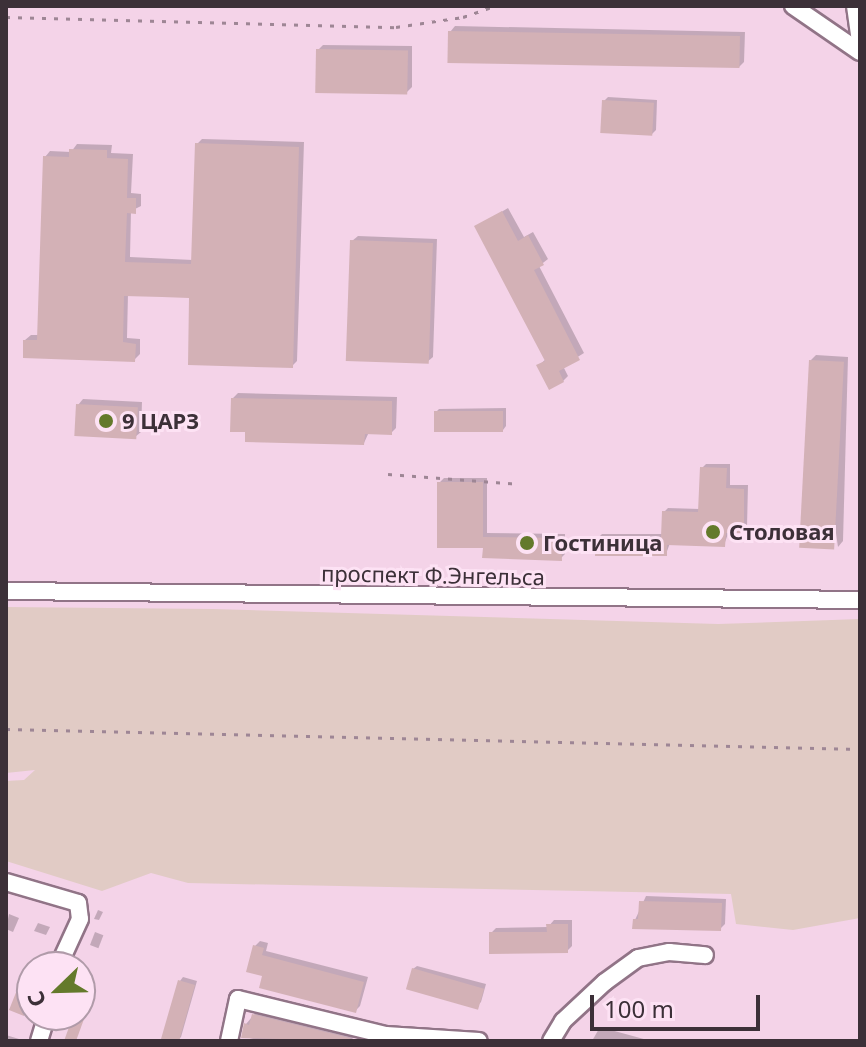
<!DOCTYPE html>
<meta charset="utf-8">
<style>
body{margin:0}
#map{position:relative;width:866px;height:1047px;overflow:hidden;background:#f4d3e8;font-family:"Noto Sans",sans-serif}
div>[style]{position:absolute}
.green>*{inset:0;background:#e1cbc5}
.shadow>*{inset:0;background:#0003;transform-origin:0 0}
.building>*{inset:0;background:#d3b1b6;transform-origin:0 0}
.roads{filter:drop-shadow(2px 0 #917487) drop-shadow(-2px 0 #917487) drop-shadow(0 2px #917487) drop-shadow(0 -2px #917487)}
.minor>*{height:16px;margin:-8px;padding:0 8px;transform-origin:8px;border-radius:8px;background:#fff}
.rail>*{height:3px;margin-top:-1.5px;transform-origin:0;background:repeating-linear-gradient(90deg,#9e8695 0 4px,transparent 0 12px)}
.dots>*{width:22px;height:22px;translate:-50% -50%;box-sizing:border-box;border:4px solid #fde2f4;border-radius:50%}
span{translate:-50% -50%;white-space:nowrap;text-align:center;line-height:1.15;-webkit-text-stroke:6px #fde2f4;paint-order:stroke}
.poi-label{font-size:22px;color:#3c3038;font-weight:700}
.left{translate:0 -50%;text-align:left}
.street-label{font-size:22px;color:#3c3038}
.frame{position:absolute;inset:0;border:8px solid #3c3038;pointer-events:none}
.north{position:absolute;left:16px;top:951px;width:80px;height:80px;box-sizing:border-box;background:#fde2f4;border:2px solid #b09ba9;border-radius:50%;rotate:247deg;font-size:22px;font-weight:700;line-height:32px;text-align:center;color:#3c3038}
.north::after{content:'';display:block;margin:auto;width:28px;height:36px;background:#647a2b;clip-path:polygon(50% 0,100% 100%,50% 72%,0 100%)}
.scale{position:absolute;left:590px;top:995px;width:170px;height:36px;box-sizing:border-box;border:4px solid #3c3038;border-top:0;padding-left:10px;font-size:24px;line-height:28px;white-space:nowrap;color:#3c3038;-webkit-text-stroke:6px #fde2f4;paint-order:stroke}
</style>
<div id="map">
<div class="green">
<i style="clip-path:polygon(6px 607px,213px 609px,718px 624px,860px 619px,860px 918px,793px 930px,736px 924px,731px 894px,188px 883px,151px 873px,102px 891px,6px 861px,6px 781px,24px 780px,35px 770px,6px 773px)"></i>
</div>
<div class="shadow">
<i style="clip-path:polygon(455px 26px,745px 32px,744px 62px,739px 67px,450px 32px)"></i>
<i style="clip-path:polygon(323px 45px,412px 46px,412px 87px,407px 92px,318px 50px)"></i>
<i style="clip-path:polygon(608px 97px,657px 100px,656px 130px,652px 134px,604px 101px)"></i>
<i style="clip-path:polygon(202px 139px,304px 142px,297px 361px,292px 366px,192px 296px,128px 294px,127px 338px,140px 339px,140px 354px,134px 360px,25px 340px,31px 335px,39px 335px,45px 157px,50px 151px,71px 152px,77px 144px,112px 145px,111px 153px,133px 154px,131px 193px,141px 194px,141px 206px,131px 211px,130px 257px,193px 260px,197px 144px)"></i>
<i style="clip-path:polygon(508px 208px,524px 237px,533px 232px,548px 259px,539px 266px,584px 353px,563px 366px,568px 376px,563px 381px,538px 366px,546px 359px,476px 227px)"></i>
<i style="clip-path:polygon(358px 236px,437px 239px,433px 357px,427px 362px,352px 241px)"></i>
<i style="clip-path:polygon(816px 355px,848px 357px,843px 541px,838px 547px,811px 360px)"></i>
<i style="clip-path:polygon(238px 393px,397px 397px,396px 428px,391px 433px,369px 432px,364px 443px,247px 430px,233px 398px)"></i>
<i style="clip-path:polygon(83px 399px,142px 402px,141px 432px,135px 437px,78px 405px)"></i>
<i style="clip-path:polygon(506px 408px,506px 426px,503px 430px,436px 412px,439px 409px)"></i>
<i style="clip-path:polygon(706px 464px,730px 464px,730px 485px,748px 485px,747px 527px,743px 531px,729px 531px,724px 545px,670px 543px,666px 554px,598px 538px,602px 534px,664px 534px,664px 512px,668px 508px,700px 509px,702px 468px)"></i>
<i style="clip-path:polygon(444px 478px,487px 478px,487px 533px,565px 534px,565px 554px,561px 558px,485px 546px,439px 483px)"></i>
<i style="clip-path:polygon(646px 896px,726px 899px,725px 924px,720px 929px,635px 920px)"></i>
<i style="clip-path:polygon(98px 910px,103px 912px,99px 920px,94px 919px)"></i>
<i style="clip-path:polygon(9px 914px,19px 918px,13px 932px,6px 929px)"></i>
<i style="clip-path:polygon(554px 920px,572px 920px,572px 946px,567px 951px,491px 933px,496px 928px,548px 927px)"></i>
<i style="clip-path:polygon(38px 923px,50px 927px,46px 935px,34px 931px)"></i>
<i style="left:95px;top:932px;width:9px;height:14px;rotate:21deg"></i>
<i style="clip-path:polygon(260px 941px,268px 943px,266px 951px,368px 977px,360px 1006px,355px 1011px,264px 974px,255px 946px)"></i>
<i style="clip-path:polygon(417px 966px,486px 984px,481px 1002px,477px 1006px,413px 969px)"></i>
<i style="clip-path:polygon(183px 977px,197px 981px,181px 1037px,177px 1041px,180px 981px)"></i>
<i style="clip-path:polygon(23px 984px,32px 988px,25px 1012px,21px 987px)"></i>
<i style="clip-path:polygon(259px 1009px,354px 1032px,352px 1041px,260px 1041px,243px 1036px,246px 1024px)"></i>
<i style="clip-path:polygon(600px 1027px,651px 1041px,592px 1041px)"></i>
<i style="clip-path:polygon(6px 1035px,19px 1039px,19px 1041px,6px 1041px)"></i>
</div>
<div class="building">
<i style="left:448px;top:31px;width:292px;height:32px;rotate:1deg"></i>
<i style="left:316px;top:49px;width:92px;height:44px;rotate:1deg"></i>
<i style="left:602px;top:100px;width:52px;height:33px;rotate:3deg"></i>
<i style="clip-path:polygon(195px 143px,299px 147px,293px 368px,188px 365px,189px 298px,162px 297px,124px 296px,123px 342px,136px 344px,135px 362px,23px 358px,23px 340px,37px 340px,43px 156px,69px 157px,69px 149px,107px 150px,107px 158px,128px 159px,127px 198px,136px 198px,136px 214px,127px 213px,125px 262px,191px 264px)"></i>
<i style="clip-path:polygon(502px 211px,518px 241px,528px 235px,544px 265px,534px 270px,580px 360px,559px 371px,564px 382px,549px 390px,536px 365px,545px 361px,474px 226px)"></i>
<i style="left:350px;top:240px;width:83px;height:121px;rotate:2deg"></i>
<i style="left:809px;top:360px;width:35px;height:188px;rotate:3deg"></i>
<i style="clip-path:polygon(231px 398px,392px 401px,392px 435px,365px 434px,364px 445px,245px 442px,245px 432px,230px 432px)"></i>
<i style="left:76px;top:404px;width:62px;height:32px;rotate:3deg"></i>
<i style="left:503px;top:411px;width:21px;height:69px;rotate:90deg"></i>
<i style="clip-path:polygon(700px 467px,727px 468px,726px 488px,744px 489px,744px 533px,726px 533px,725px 547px,667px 545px,667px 556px,595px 556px,596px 537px,661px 537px,662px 511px,698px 512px)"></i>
<i style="clip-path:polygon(437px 482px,483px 482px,483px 537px,561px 538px,562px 561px,482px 558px,483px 548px,437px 548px)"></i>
<i style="clip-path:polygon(639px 901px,722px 903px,721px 931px,632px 929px,633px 919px,638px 919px)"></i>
<i style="clip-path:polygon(546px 924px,568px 924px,568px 953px,489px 954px,489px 932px,547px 932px)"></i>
<i style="clip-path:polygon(253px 945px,264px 948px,262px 955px,364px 982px,356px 1013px,259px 988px,262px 976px,246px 972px)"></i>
<i style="left:412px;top:968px;width:75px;height:22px;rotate:16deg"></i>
<i style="clip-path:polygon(178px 980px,195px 985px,179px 1041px,170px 1041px,161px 1039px)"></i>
<i style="clip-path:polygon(19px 985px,32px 991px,24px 1016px,9px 1010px)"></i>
<i style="clip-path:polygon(252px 1014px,350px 1038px,349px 1041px,241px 1038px,244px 1023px,249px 1025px)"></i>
<i style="clip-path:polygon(73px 1016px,84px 1019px,76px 1041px,64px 1041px)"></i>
</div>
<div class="roads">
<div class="minor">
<i style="left:793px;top:6px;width:81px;rotate:34.5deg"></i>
<i style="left:855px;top:6px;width:36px;rotate:82deg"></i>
<i style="left:6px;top:591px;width:854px;rotate:0.6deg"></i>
<i style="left:6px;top:882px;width:75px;rotate:16.3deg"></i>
<i style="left:78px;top:903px;width:16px;rotate:83deg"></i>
<i style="left:80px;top:919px;width:53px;rotate:114.6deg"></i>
<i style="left:39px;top:1041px;width:27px;rotate:-73deg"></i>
<i style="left:229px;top:1041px;width:43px;rotate:-77.9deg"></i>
<i style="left:238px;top:999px;width:152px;rotate:13.7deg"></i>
<i style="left:386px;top:1035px;width:93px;rotate:3.7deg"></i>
<i style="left:551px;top:1041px;width:23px;rotate:-59deg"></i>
<i style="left:563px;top:1021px;width:57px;rotate:-42.9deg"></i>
<i style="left:605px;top:982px;width:41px;rotate:-36deg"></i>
<i style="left:638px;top:958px;width:32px;rotate:-11deg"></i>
<i style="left:669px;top:952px;width:36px;rotate:5deg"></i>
</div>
</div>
<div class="rail">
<i style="left:6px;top:17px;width:390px;rotate:1.5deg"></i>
<i style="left:396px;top:27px;width:68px;rotate:-8.5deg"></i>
<i style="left:463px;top:17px;width:34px;rotate:-19deg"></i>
<i style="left:388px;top:474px;width:132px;rotate:4.3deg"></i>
<i style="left:6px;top:729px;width:854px;rotate:1.34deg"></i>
</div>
<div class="dots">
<i style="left:106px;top:421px;background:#647a2b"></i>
<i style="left:713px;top:532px;background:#647a2b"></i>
<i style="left:527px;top:543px;background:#647a2b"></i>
</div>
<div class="poi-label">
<span class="left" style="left:122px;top:421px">9 ЦАРЗ</span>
<span class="left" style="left:729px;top:532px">Столовая</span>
<span class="left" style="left:543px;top:543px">Гостиница</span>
</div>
<div class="street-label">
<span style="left:433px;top:575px;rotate:1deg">проспект Ф.Энгельса</span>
</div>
<div class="frame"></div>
<div class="north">С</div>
<div class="scale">100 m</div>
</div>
